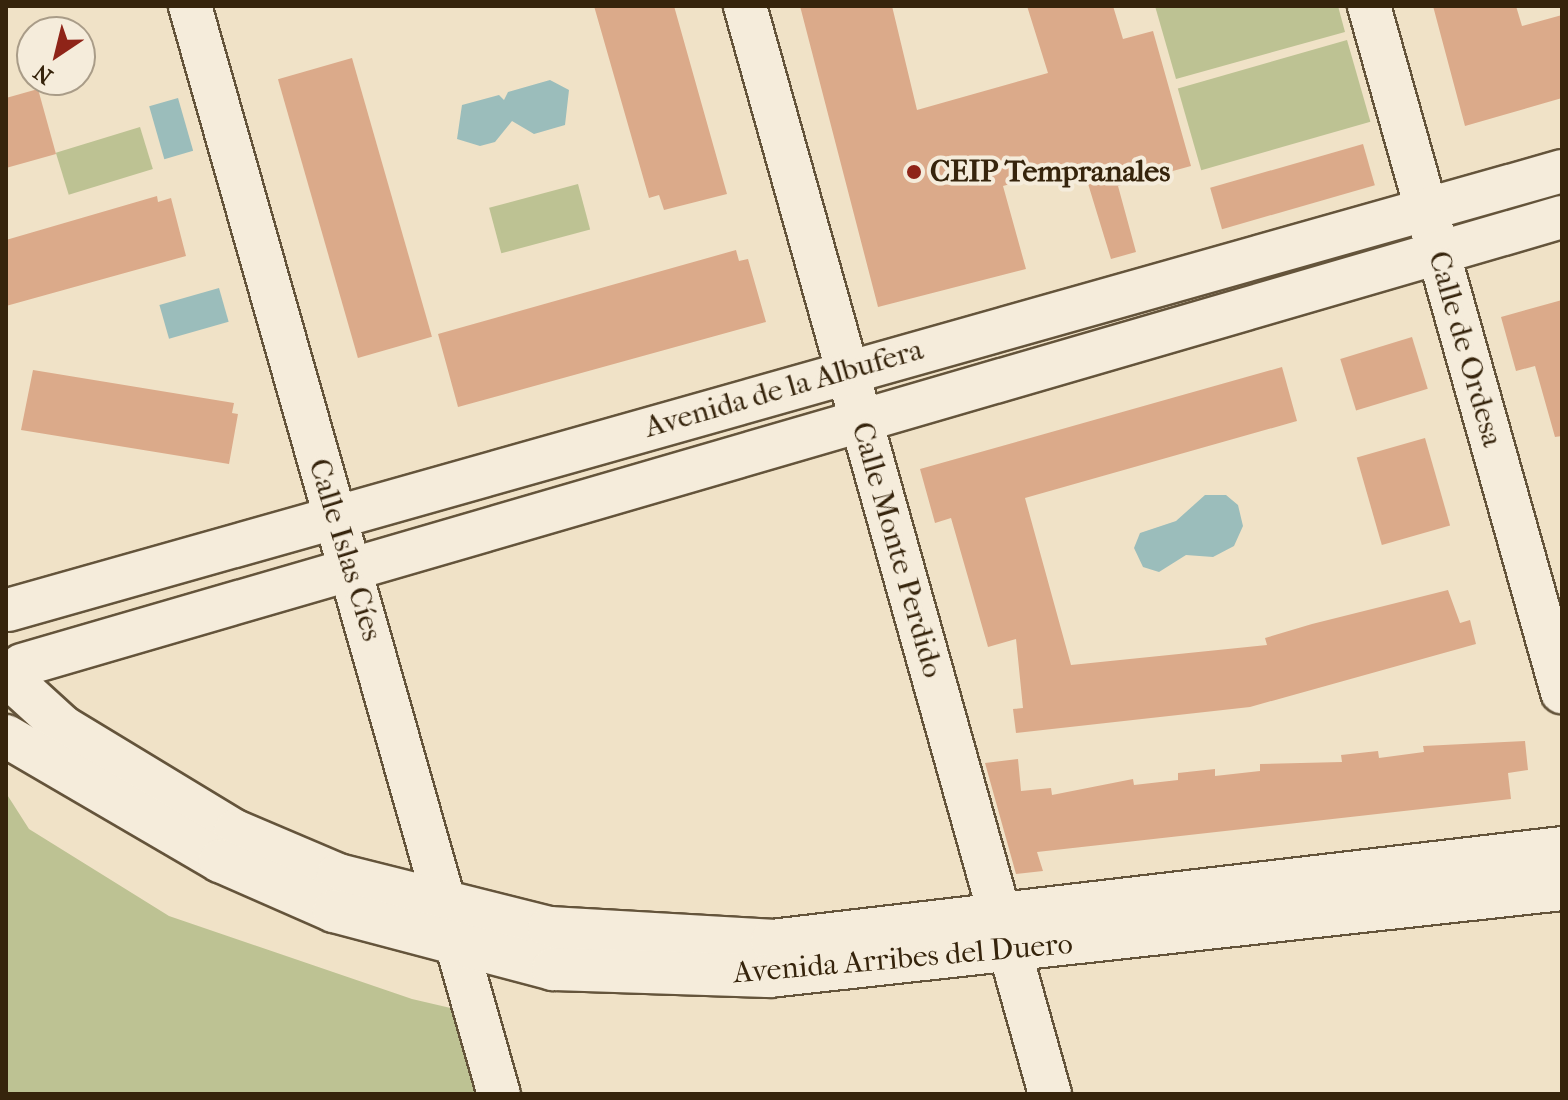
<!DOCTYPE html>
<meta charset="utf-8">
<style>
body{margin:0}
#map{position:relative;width:1568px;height:1100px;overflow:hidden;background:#f0e2c7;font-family:"IM FELL French Canon",serif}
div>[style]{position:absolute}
.green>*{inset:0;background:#bdc293;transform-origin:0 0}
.water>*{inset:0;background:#9bbdbb;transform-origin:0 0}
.building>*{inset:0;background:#dbaa8a;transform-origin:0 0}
.roads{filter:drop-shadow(2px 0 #64543b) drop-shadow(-2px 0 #64543b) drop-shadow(0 2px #64543b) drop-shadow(0 -2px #64543b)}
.minor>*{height:42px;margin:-21px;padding:0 21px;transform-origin:21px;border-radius:21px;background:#f5ecdb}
.dots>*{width:22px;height:22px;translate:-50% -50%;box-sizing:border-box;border:4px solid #f5ecdb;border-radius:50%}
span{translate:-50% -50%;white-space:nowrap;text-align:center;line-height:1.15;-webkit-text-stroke:8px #f5ecdb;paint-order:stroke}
.poi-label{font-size:30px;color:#36240c;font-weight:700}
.left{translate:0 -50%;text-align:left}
.street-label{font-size:30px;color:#36240c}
.frame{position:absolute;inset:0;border:8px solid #36240c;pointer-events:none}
.north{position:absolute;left:16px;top:16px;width:80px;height:80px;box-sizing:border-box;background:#f5ecdb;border:2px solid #a99c88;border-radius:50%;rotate:215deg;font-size:22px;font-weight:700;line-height:32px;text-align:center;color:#36240c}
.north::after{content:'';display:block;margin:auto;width:28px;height:36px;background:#8f2418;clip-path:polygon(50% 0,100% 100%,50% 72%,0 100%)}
</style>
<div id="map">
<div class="green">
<i style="clip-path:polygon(1155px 6px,1338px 6px,1345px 32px,1176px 79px)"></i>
<i style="left:1347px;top:40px;width:85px;height:176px;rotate:74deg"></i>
<i style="left:140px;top:127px;width:44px;height:88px;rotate:73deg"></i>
<i style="left:578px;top:184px;width:47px;height:92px;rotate:75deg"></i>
<i style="clip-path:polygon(6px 793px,29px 829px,169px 916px,412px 999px,502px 1020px,523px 1094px,6px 1094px)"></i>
</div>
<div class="water">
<i style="clip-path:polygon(550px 80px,569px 90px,565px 125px,534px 134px,512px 121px,495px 142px,480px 146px,457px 139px,462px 105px,499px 95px,504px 100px,508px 92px)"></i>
<i style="left:178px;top:98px;width:55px;height:30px;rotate:74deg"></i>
<i style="left:219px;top:288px;width:35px;height:62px;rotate:74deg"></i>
<i style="clip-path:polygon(1205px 495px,1226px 495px,1238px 505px,1243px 526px,1234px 546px,1213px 557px,1186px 555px,1159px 572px,1143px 567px,1134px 548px,1140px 533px,1176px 521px)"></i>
</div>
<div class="building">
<i style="clip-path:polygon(594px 6px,674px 6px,727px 194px,664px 210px,659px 195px,649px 198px)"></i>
<i style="clip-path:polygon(800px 6px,892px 6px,917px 110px,1048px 73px,1027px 6px,1113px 6px,1123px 39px,1153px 31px,1191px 166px,1118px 186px,1136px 252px,1111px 259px,1082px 164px,1003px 186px,1026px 269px,878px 307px)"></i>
<i style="clip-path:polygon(1433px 6px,1516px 6px,1522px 26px,1562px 15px,1562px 98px,1465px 126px)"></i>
<i style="left:352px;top:58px;width:290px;height:77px;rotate:74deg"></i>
<i style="clip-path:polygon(38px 89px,56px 154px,6px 168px,6px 98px)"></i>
<i style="left:1363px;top:144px;width:43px;height:159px;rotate:74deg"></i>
<i style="clip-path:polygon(157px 196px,158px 202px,171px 198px,186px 256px,6px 306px,6px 240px)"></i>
<i style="clip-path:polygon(736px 250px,739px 261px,748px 259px,766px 322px,458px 407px,438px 334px)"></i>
<i style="clip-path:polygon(1562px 300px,1562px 436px,1555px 437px,1535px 366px,1516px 371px,1501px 317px)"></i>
<i style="left:1412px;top:337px;width:54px;height:75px;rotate:73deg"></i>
<i style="clip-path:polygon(1282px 367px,1297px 421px,1025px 498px,1071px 665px,1267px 645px,1265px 638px,1312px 624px,1448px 590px,1460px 623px,1470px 620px,1476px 644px,1250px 707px,1016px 733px,1013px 709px,1023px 708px,1016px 639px,988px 647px,951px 518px,935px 523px,920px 469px)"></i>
<i style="clip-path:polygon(33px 370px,234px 403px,232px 413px,238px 414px,229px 464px,21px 430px)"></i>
<i style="left:1425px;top:438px;width:91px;height:71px;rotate:74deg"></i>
<i style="clip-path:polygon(1525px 741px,1528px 770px,1508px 773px,1511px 799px,1037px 852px,1043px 871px,1016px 874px,985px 763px,1018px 759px,1021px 791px,1051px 788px,1052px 795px,1133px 779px,1134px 785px,1178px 780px,1178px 773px,1215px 769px,1215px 776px,1260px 771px,1260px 764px,1342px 762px,1341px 755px,1378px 751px,1379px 758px,1424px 752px,1423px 746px)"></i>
</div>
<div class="roads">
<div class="minor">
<i style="left:190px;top:6px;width:1131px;rotate:74.15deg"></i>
<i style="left:745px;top:6px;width:1130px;rotate:74.34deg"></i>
<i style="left:1369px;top:6px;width:713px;rotate:74.29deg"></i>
<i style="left:8px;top:610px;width:1615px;rotate:-15.77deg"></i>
<i style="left:22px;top:665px;width:1604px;rotate:-16.22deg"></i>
<i style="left:17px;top:685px;width:62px;rotate:42.4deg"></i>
<i style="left:63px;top:727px;width:201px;rotate:31.2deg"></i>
<i style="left:235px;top:831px;width:112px;rotate:23.1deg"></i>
<i style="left:338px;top:875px;width:218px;rotate:14.1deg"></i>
<i style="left:549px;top:928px;width:223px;rotate:3.3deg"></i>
<i style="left:772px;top:941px;width:795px;rotate:-6.71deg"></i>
<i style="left:6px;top:736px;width:248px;rotate:30.3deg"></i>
<i style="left:220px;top:861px;width:124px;rotate:23.7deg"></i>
<i style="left:334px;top:911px;width:227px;rotate:14.8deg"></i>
<i style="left:553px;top:969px;width:216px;rotate:1.9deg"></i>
<i style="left:769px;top:976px;width:798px;rotate:-6.26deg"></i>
</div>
</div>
<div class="dots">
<i style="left:914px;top:172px;background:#8f2418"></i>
</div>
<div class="poi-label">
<span class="left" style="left:930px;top:172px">CEIP Tempranales</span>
</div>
<div class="street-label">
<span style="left:1465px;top:349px;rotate:74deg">Calle de Ordesa</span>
<span style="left:784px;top:389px;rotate:-16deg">Avenida de la Albufera</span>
<span style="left:345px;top:550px;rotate:73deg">Calle Islas Cíes</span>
<span style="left:897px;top:550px;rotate:74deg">Calle Monte Perdido</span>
<span style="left:903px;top:959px;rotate:-5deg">Avenida Arribes del Duero</span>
</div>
<div class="frame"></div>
<div class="north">N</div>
</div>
